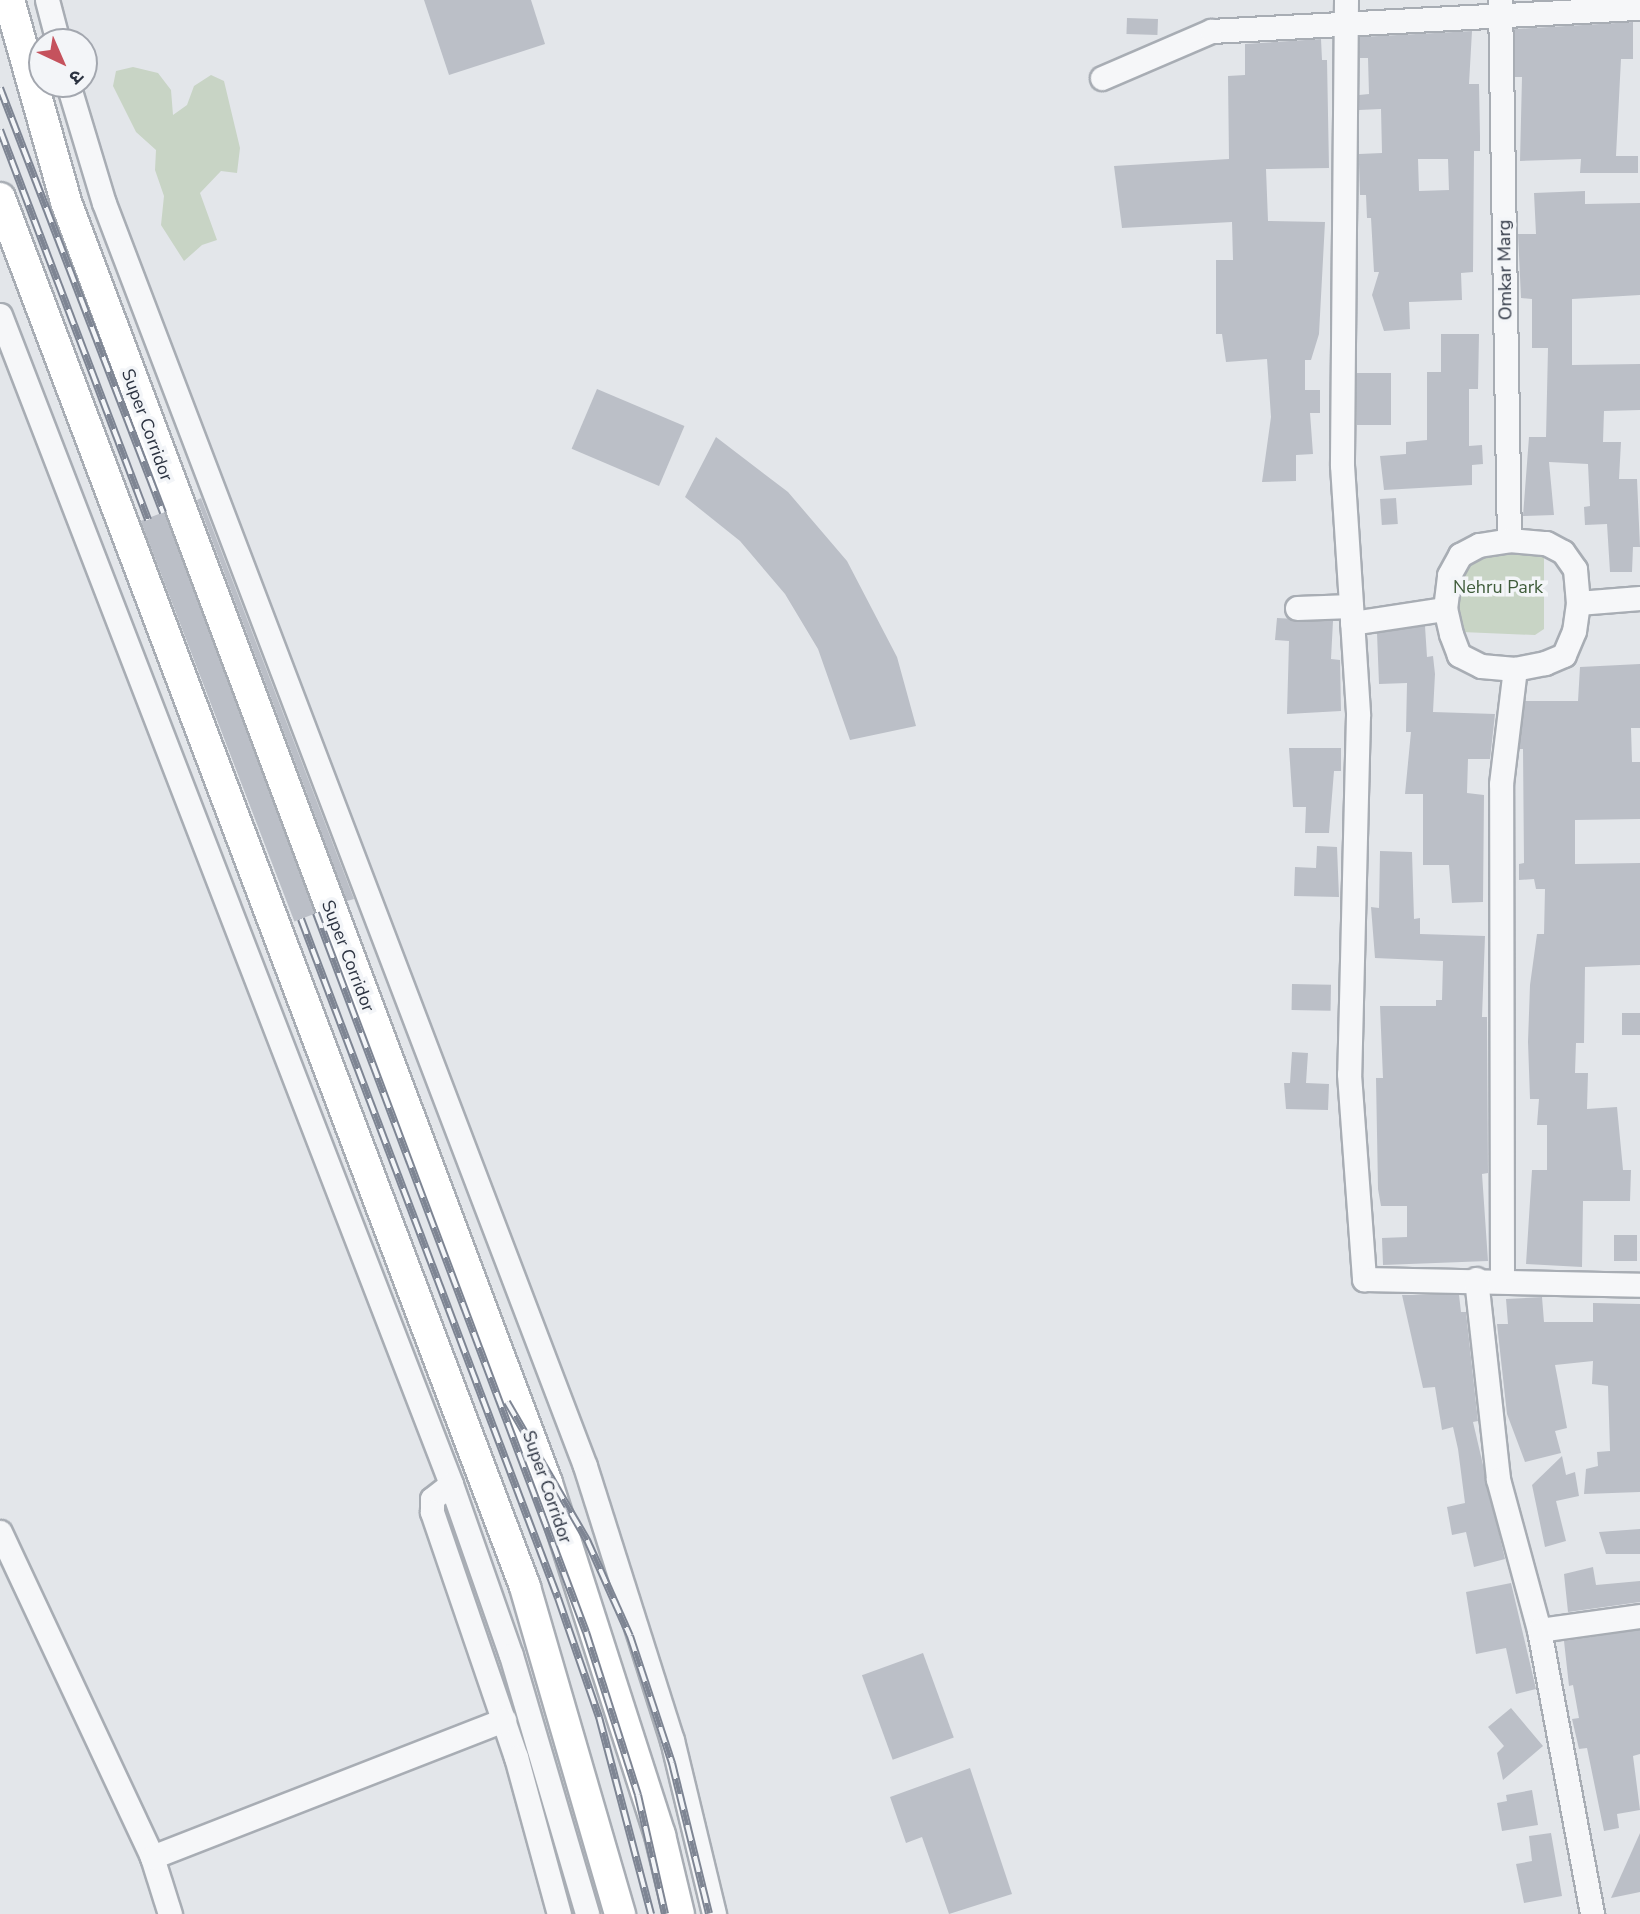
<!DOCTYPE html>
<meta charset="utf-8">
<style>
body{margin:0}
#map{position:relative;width:1640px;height:1914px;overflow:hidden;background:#e3e6ea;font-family:"Nunito Sans","Noto Sans Devanagari",sans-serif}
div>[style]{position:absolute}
.green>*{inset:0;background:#c8d4c5}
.building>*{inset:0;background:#bbbfc7;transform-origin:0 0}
.roads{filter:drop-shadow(2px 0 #a8adb4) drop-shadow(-2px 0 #a8adb4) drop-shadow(0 2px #a8adb4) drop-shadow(0 -2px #a8adb4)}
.minor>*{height:23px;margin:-11.5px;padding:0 11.5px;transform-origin:11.5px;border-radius:11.5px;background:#f6f7f9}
.major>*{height:30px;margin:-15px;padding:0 15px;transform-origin:15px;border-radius:15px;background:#fff}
.rail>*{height:8px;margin-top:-4px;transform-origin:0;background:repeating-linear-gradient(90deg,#f3f5f8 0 16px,#7e8593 0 32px);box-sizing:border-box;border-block:2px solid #7e8593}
span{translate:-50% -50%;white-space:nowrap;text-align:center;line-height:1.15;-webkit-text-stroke:7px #f3f5f8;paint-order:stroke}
.street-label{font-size:18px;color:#2c3341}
.park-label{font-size:18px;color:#3f5c3a}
.north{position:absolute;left:28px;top:28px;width:70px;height:70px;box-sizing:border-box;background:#f3f5f8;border:2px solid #a3a7af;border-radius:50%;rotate:136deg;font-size:19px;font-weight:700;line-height:28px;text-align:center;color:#2c3341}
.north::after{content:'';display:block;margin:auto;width:24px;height:32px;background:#c5525d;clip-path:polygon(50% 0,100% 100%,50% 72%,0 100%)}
</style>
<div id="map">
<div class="green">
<i style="clip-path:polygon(133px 67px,158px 73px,171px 90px,173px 115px,187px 105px,194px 86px,211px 75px,224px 81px,240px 148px,237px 173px,221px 171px,200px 193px,217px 240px,202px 245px,184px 261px,161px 225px,164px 196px,155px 170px,156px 150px,136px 132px,113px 86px,116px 71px)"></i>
<i style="clip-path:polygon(1456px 545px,1544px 547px,1544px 629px,1535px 635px,1462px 632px,1446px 618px,1448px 551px)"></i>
</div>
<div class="building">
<i style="clip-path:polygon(424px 0,531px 0,545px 44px,449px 75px)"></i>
<i style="left:1127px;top:18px;width:31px;height:16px;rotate:2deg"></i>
<i style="clip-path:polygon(1633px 22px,1633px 59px,1621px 59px,1616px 156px,1638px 156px,1638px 173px,1580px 173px,1581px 159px,1520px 161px,1522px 77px,1515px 77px,1514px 29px)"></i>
<i style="clip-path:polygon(evenodd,1472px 31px,1469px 84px,1479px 84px,1480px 136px,1480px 151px,1474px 151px,1473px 272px,1461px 273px,1462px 300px,1409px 302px,1410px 329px,1384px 331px,1372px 295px,1379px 272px,1374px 272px,1371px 218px,1367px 218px,1366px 195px,1360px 195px,1359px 164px,1359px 154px,1382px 153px,1381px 109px,1359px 110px,1359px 95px,1369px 94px,1368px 58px,1360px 58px,1360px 37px,1472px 31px,1418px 159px,1448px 159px,1449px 190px,1419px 191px,1418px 159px)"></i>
<i style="clip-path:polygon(1321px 39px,1322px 60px,1327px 60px,1329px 168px,1266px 169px,1268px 221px,1325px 222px,1319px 334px,1311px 360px,1305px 360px,1305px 390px,1320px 390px,1320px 413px,1310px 413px,1313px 454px,1296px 455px,1296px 481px,1262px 482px,1271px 417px,1267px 359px,1226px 362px,1222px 334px,1216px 334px,1216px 260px,1233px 260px,1232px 222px,1122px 228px,1114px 166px,1229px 159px,1228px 76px,1245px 75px,1245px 44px)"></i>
<i style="clip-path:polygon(1585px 191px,1585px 204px,1640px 203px,1640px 295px,1572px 299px,1572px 365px,1640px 364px,1640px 410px,1604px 411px,1603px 442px,1621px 442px,1619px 479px,1637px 479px,1640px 547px,1633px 547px,1632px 572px,1610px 572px,1607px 524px,1585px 525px,1584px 507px,1590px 506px,1588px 464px,1549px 462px,1554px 515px,1523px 516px,1529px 437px,1546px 437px,1548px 348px,1532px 348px,1532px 299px,1521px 298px,1518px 234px,1536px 234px,1534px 193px)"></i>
<i style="clip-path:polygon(1441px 334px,1479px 334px,1478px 389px,1469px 389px,1469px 446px,1482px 445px,1483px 464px,1472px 465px,1472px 485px,1384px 490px,1380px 456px,1406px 454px,1406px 442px,1427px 440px,1427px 372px,1441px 372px)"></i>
<i style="left:1357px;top:373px;width:34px;height:52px"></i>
<i style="left:597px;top:389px;width:95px;height:65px;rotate:23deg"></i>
<i style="clip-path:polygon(716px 437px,788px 492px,847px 561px,897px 657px,916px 726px,850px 740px,818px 649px,785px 594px,740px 541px,685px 497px)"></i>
<i style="clip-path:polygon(201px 498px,354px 899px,347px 901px,197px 500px)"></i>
<i style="left:1396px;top:498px;width:26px;height:16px;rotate:86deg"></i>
<i style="left:164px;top:512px;width:429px;height:25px;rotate:69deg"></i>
<i style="clip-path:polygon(1277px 618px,1333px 621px,1331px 659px,1340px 660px,1341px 711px,1287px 714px,1289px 641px,1275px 640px)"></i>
<i style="clip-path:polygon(1425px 626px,1427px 657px,1433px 656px,1435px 674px,1433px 712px,1495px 714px,1490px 759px,1468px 759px,1467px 793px,1484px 795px,1483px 902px,1452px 903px,1449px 865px,1423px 865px,1423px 794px,1405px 794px,1411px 732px,1406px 732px,1407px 683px,1379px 684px,1377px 633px)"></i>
<i style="clip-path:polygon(1640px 664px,1640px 728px,1631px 728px,1632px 762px,1640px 762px,1640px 819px,1575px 820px,1575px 864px,1640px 863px,1640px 965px,1585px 967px,1584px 1043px,1576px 1043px,1575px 1073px,1588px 1073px,1587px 1109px,1617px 1107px,1623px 1170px,1631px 1170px,1630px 1201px,1583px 1201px,1582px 1267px,1526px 1264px,1532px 1170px,1547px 1170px,1547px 1125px,1537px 1125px,1539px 1099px,1530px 1099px,1528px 1042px,1530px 985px,1537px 934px,1544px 934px,1545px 889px,1536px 889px,1534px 879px,1519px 880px,1519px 864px,1524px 863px,1523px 749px,1519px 749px,1525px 701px,1578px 701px,1580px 667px)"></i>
<i style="clip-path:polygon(1289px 748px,1341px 748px,1341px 771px,1334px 771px,1329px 833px,1305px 833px,1306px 807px,1293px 807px)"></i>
<i style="clip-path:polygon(1317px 846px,1337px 847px,1339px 897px,1294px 896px,1295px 867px,1316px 868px)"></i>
<i style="clip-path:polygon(1380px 851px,1412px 852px,1414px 919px,1420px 918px,1420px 934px,1485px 936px,1482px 1017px,1487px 1017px,1488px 1173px,1482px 1174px,1488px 1261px,1383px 1265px,1382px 1238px,1407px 1237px,1407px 1206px,1381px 1206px,1378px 1189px,1376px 1078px,1383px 1078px,1380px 1006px,1436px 1006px,1436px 1000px,1442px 1000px,1443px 961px,1375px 958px,1371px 907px,1379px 908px)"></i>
<i style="left:1292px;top:984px;width:39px;height:26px;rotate:1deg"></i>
<i style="left:1622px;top:1013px;width:18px;height:22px"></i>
<i style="clip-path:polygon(1292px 1052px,1308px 1053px,1306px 1083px,1329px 1084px,1328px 1110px,1286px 1109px,1284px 1083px,1290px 1083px)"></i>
<i style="left:1614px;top:1235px;width:23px;height:26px"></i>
<i style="clip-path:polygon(1402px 1295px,1459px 1295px,1461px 1312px,1466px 1312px,1478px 1421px,1473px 1422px,1505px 1559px,1474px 1567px,1466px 1532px,1452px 1535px,1447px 1507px,1465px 1503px,1458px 1449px,1453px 1427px,1442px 1430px,1435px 1387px,1423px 1388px)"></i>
<i style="clip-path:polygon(1542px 1297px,1544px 1322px,1593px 1322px,1593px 1303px,1640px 1304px,1640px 1492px,1584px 1494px,1586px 1469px,1598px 1466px,1597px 1452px,1610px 1451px,1608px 1386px,1592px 1384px,1593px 1361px,1555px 1365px,1567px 1428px,1555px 1431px,1561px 1453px,1525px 1462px,1507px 1414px,1497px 1324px,1508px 1324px,1506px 1299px)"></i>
<i style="clip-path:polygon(1562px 1456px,1566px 1475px,1575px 1472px,1579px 1496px,1556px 1501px,1566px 1541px,1545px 1547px,1532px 1485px)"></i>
<i style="clip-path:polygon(1640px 1529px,1640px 1554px,1606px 1554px,1599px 1532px)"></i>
<i style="clip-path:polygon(1593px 1567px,1596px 1585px,1640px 1581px,1640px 1602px,1568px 1612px,1564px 1574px)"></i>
<i style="clip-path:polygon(1511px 1583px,1536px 1689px,1516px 1694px,1506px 1648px,1476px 1654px,1466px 1592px)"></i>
<i style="clip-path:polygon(1640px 1630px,1640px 1754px,1633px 1756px,1640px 1810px,1617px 1814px,1619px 1828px,1604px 1831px,1587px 1748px,1579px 1749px,1572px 1719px,1579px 1718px,1573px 1685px,1569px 1686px,1564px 1641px)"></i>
<i style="left:923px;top:1653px;width:90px;height:65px;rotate:70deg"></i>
<i style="clip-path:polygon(1511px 1708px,1543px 1746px,1503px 1780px,1497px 1753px,1504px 1746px,1488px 1727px)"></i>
<i style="clip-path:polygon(970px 1768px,1012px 1894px,949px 1914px,922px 1837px,906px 1843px,890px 1797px)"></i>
<i style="clip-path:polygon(1532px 1790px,1538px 1825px,1502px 1831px,1497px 1803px,1507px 1801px,1506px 1795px)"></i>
<i style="clip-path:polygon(1551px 1833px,1562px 1896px,1524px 1903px,1516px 1864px,1532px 1861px,1529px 1836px)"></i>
<i style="clip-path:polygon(1640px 1833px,1640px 1892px,1611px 1898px)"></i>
</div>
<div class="roads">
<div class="minor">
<i style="left:47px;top:0;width:43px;rotate:75.3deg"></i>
<i style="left:1346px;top:0;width:465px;rotate:90.5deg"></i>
<i style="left:1342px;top:465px;width:251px;rotate:86.3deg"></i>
<i style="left:1358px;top:715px;width:359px;rotate:91.4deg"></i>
<i style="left:1349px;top:1074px;width:206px;rotate:85.8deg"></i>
<i style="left:1364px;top:1279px;width:276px;rotate:1.2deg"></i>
<i style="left:1500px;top:0;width:540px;rotate:89.05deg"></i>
<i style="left:1102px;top:78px;width:119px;rotate:-23.3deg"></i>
<i style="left:1211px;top:31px;width:430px;rotate:-3.1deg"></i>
<i style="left:68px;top:84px;width:124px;rotate:73.2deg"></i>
<i style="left:104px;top:203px;width:1351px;rotate:69.15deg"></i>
<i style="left:585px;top:1466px;width:287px;rotate:72.4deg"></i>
<i style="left:672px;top:1740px;width:179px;rotate:76.4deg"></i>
<i style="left:0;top:315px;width:1253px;rotate:68.9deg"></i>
<i style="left:451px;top:1484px;width:181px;rotate:70.7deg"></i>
<i style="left:511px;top:1655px;width:270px;rotate:73.6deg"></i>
<i style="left:1509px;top:540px;width:37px;rotate:5deg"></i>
<i style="left:1546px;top:543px;width:19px;rotate:28deg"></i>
<i style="left:1563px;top:552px;width:21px;rotate:55deg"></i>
<i style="left:1575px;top:569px;width:34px;rotate:85deg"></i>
<i style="left:1578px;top:603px;width:28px;rotate:98deg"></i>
<i style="left:1574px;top:631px;width:26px;rotate:113deg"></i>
<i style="left:1564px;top:655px;width:21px;rotate:157deg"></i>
<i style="left:1545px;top:663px;width:31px;rotate:169deg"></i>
<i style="left:1515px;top:669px;width:34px;rotate:-175deg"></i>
<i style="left:1481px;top:666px;width:25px;rotate:-153deg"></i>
<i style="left:1459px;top:655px;width:22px;rotate:-111deg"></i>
<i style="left:1451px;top:634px;width:26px;rotate:-103deg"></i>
<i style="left:1445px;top:609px;width:34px;rotate:-83deg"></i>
<i style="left:1449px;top:575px;width:23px;rotate:-61deg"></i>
<i style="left:1460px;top:555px;width:21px;rotate:-28deg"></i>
<i style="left:1479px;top:545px;width:30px;rotate:-9deg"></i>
<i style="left:1578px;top:603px;width:62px;rotate:-4.6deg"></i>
<i style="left:1297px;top:608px;width:54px;rotate:-2.1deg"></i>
<i style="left:1352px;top:623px;width:94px;rotate:-8.6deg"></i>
<i style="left:1476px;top:1279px;width:201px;rotate:83.7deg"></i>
<i style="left:1498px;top:1479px;width:156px;rotate:74.8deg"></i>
<i style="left:1539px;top:1630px;width:289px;rotate:79.4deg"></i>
<i style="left:1502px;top:1279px;width:495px;rotate:-90.1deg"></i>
<i style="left:1501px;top:784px;width:116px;rotate:-83.1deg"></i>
<i style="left:451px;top:1484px;width:24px;rotate:142deg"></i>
<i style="left:432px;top:1499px;width:13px;rotate:90deg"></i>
<i style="left:432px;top:1512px;width:259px;rotate:71.1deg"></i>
<i style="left:516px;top:1757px;width:163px;rotate:74.7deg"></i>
<i style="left:0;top:1532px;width:359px;rotate:64.9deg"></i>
<i style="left:152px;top:1857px;width:60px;rotate:72.5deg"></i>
<i style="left:1539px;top:1630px;width:102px;rotate:-7.9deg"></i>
<i style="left:152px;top:1857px;width:378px;rotate:-21.3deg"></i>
</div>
<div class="major">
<i style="left:9px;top:0;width:210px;rotate:74.2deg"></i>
<i style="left:66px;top:202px;width:1368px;rotate:69.42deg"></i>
<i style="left:547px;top:1483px;width:370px;rotate:72.2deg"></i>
<i style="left:660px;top:1835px;width:81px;rotate:76.5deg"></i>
<i style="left:0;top:198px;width:1485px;rotate:69.29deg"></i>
<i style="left:525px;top:1587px;width:341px;rotate:73.8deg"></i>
</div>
</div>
<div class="rail">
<i style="left:0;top:88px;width:455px;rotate:69deg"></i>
<i style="left:0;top:130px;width:417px;rotate:69.2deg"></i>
<i style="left:316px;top:913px;width:768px;rotate:69.42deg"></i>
<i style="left:586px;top:1632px;width:171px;rotate:72.3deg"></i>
<i style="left:638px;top:1795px;width:122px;rotate:77.2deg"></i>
<i style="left:301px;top:919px;width:726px;rotate:69.27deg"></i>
<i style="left:558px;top:1598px;width:126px;rotate:71deg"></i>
<i style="left:599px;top:1717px;width:204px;rotate:75.2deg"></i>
<i style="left:507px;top:1402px;width:160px;rotate:59.9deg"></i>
<i style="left:587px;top:1540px;width:105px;rotate:65.9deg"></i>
<i style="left:630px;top:1636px;width:134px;rotate:71.7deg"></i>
<i style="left:672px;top:1763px;width:155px;rotate:76.2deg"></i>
</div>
<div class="street-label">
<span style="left:1505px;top:270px;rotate:-91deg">Omkar Marg</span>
<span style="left:147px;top:425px;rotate:70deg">Super Corridor</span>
<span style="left:348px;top:956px;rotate:69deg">Super Corridor</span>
<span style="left:547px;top:1487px;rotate:71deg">Super Corridor</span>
</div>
<div class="park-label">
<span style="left:1498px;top:587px">Nehru Park</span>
</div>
<div class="north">उ</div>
</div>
